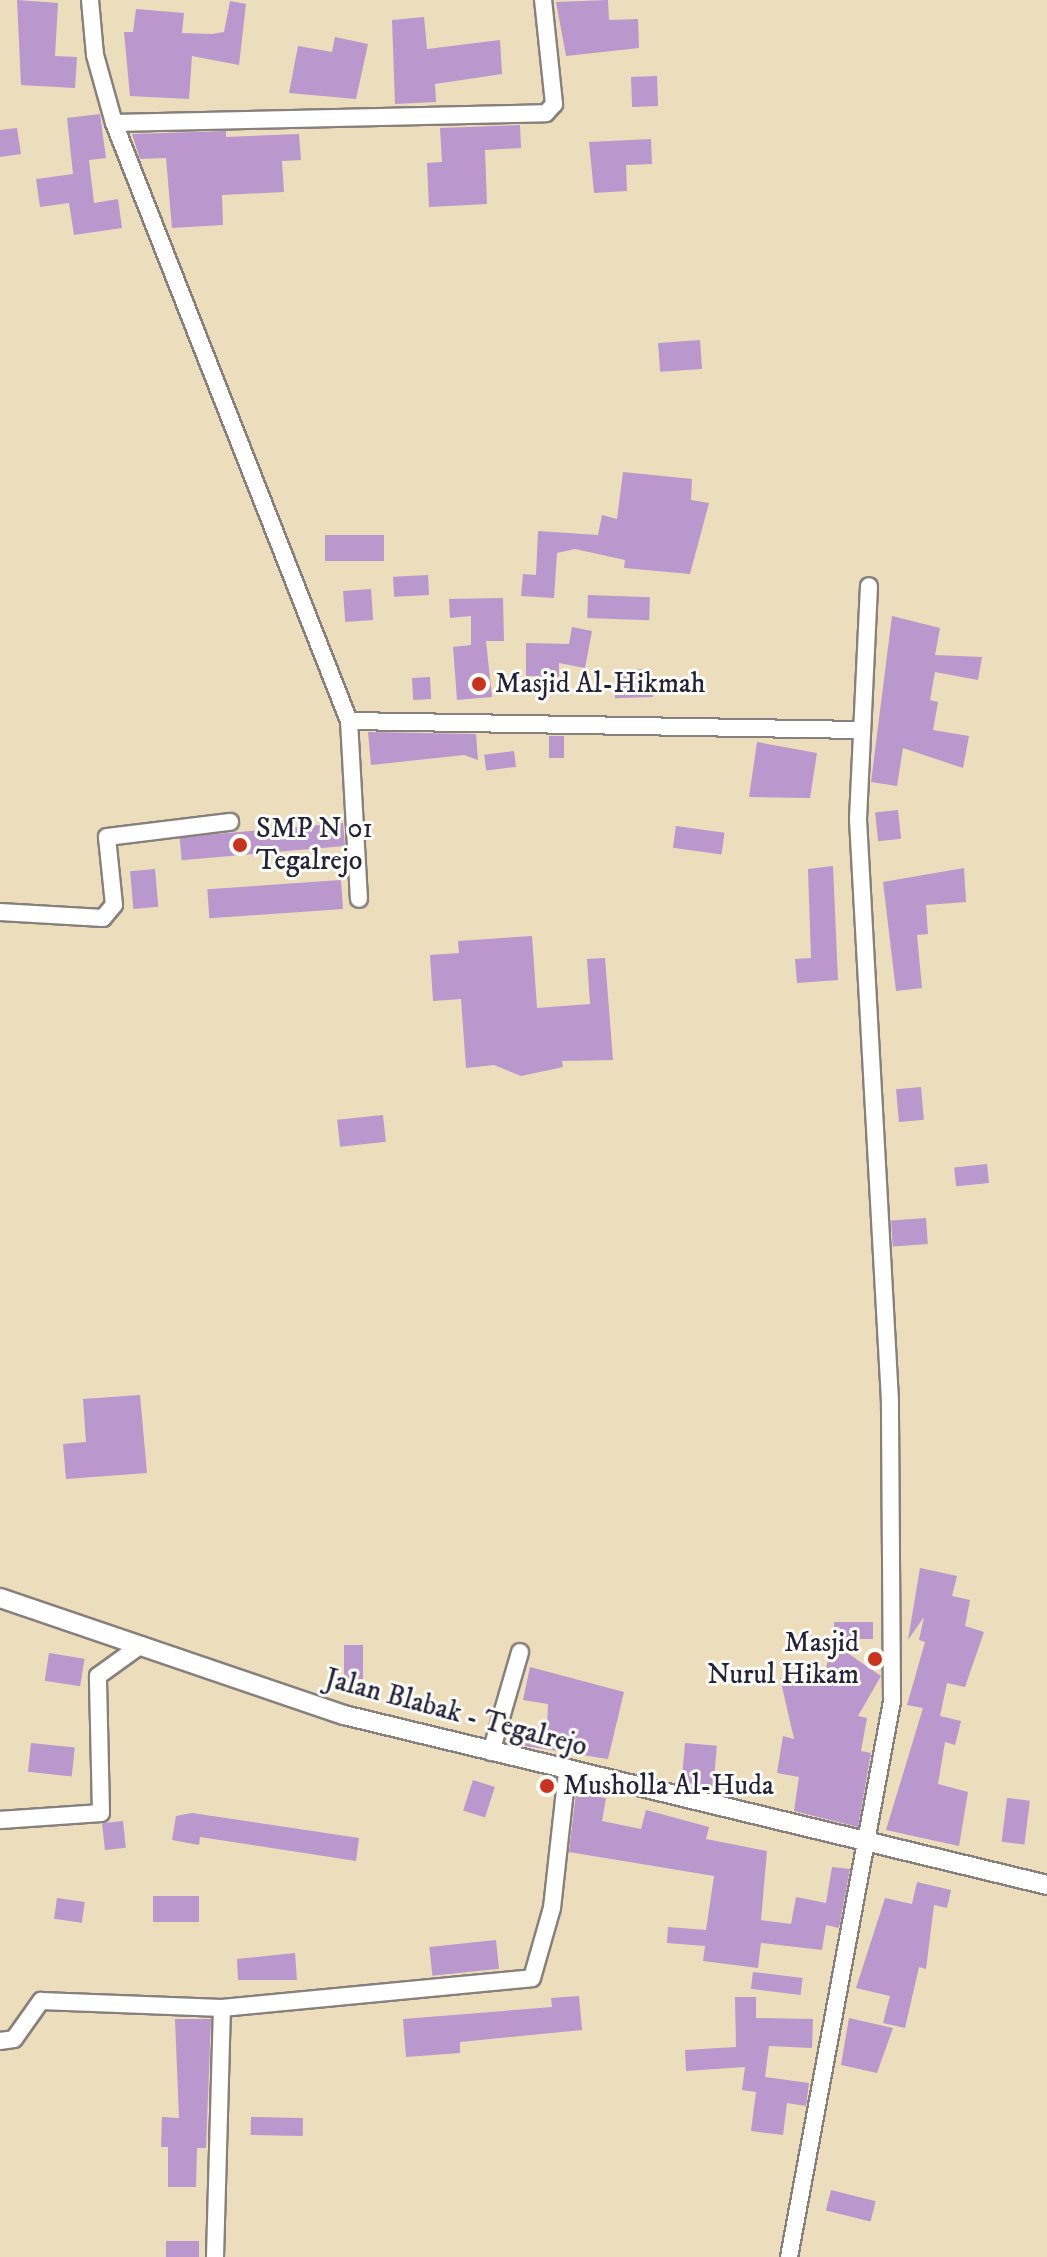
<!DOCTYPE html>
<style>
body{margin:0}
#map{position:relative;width:1047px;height:2257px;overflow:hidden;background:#ecdebc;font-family:"IM FELL DW Pica",serif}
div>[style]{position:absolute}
.building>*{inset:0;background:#ba97cd;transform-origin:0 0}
.roads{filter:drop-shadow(2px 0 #87807c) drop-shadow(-2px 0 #87807c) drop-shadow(0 2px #87807c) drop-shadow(0 -2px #87807c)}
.minor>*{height:16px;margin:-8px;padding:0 8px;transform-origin:8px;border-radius:8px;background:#fff}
.tertiary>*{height:18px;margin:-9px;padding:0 9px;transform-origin:9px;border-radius:9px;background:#fff}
.dots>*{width:22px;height:22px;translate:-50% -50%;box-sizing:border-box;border:4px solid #fdfcf7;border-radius:50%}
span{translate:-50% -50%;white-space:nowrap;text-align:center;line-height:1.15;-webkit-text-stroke:6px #fdfcf7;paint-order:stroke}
.poi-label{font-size:28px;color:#22223b}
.left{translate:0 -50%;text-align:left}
.right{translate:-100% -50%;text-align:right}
.street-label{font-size:28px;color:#22223b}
</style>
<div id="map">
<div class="building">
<i style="clip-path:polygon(17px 0,58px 3px,55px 56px,77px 57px,75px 88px,21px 85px)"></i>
<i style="clip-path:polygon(608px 0,609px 20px,638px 19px,639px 48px,566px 56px,556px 2px)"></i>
<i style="clip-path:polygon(230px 1px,246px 4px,239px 65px,192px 56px,189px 99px,130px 96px,124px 32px,133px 32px,136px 9px,184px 13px,182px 33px,212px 34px,224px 32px)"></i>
<i style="clip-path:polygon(424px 17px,427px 49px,500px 40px,502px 74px,435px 84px,436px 102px,395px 104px,392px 20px)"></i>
<i style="clip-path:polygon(335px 37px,368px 44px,356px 99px,289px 93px,298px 46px,332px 52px)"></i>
<i style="left:657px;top:76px;width:30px;height:26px;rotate:88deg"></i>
<i style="clip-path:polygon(100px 114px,106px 158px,89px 160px,94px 203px,118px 199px,122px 228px,74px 235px,69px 203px,40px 207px,36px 179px,73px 174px,67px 118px)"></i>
<i style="clip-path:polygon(520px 125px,521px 148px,485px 150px,487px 204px,429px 207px,427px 163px,442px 162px,440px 128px)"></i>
<i style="clip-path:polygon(17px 128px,21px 154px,0 157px,0 130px)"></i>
<i style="clip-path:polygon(226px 131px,226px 137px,299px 134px,301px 160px,282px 161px,284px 192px,222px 195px,223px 225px,172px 228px,166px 158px,140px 159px,132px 134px)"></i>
<i style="clip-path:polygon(651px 139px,652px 164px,626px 165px,627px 191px,594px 193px,589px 142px)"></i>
<i style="left:700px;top:340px;width:29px;height:42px;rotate:86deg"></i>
<i style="clip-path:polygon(623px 472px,692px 479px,691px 500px,709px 503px,690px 574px,624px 568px,625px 560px,575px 549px,557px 553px,554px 598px,521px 596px,523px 574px,536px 575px,538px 531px,598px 535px,602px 515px,617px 519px)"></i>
<i style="left:325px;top:535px;width:59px;height:26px"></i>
<i style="left:428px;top:575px;width:20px;height:35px;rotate:87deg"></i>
<i style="left:371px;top:589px;width:31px;height:28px;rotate:86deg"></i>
<i style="left:588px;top:595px;width:62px;height:23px;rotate:2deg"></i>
<i style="clip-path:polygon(503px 598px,504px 641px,486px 641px,492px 697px,457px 700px,453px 647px,471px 645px,471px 616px,450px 618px,449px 599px)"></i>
<i style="clip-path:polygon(892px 616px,940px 628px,935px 655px,982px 657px,978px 680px,935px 672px,930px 700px,938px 702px,933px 730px,969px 736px,963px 768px,903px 748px,897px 786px,871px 782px)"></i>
<i style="clip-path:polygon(572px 627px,592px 631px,585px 668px,559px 663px,559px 677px,526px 676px,526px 643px,569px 644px)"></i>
<i style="left:652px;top:669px;width:28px;height:38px;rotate:88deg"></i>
<i style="left:430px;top:677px;width:22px;height:18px;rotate:87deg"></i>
<i style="clip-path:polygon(368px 732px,476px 734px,478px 760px,464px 755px,371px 765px)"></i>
<i style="left:549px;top:736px;width:15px;height:22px"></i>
<i style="clip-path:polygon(757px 742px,817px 753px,810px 798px,749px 797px)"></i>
<i style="left:514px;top:751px;width:16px;height:30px;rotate:83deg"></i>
<i style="left:898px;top:810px;width:29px;height:23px;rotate:84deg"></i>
<i style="left:343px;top:823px;width:23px;height:164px;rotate:85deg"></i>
<i style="left:676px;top:826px;width:49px;height:22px;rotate:8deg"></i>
<i style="clip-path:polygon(833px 866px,838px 980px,797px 983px,795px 959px,811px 958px,808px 869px)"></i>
<i style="clip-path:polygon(964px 868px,966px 902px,926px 905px,928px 934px,917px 935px,922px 988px,896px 991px,883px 882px)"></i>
<i style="left:155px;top:869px;width:38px;height:25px;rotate:85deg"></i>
<i style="left:341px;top:880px;width:29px;height:134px;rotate:86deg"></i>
<i style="clip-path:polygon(532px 936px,537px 1008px,590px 1004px,587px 959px,605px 958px,613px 1060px,562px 1061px,563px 1067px,521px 1076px,494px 1065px,466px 1068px,461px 999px,433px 1001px,430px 955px,459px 953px,458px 941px)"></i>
<i style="left:921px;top:1087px;width:33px;height:25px;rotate:85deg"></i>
<i style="left:383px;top:1115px;width:27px;height:46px;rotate:84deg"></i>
<i style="left:987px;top:1164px;width:19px;height:33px;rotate:84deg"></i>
<i style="left:926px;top:1218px;width:26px;height:35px;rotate:86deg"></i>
<i style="clip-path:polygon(140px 1395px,147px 1473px,66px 1479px,63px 1444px,86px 1442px,83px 1399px)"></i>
<i style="clip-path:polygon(920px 1568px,957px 1576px,952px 1596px,970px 1600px,965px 1626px,984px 1632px,965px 1687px,947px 1683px,940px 1716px,961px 1721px,955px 1745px,945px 1742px,938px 1784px,968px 1792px,959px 1846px,886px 1830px,923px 1708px,907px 1705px,925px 1642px,919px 1640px,924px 1617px,908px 1640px)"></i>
<i style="left:873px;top:1622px;width:17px;height:39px;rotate:90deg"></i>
<i style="clip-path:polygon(833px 1643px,881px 1676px,858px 1716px,867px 1718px,861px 1751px,871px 1753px,858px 1827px,794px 1811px,799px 1777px,777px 1773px,783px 1736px,794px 1739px,780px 1678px,822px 1682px)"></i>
<i style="left:344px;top:1645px;width:19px;height:34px"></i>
<i style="left:49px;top:1653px;width:36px;height:28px;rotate:9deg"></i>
<i style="clip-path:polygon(530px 1667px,624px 1692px,608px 1759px,525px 1746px,525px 1731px,547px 1731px,548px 1704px,523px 1700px)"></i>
<i style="left:31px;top:1743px;width:44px;height:29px;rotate:6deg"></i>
<i style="left:685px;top:1743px;width:32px;height:40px;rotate:5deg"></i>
<i style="left:473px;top:1780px;width:23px;height:32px;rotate:18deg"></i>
<i style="clip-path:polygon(576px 1793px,606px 1798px,602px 1821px,641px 1829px,646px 1810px,709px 1827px,706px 1839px,767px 1851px,761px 1920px,791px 1924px,796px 1897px,826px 1903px,832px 1867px,850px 1869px,839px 1928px,826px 1925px,822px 1950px,761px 1943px,758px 1968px,703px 1961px,705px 1946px,667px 1943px,668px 1927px,706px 1930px,714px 1876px,569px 1852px)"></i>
<i style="left:1007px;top:1798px;width:23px;height:44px;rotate:7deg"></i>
<i style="clip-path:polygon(192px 1813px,359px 1838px,356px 1861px,200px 1837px,199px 1845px,172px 1840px,176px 1816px)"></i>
<i style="left:123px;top:1821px;width:27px;height:21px;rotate:84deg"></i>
<i style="clip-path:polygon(917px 1882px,951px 1890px,947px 1908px,934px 1905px,926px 1969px,919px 1967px,905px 2028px,883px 2023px,890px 1996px,856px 1988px,885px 1898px,912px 1904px)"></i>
<i style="left:153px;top:1896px;width:46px;height:26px"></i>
<i style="left:57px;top:1898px;width:28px;height:21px;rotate:8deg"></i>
<i style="left:496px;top:1940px;width:29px;height:67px;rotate:84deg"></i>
<i style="clip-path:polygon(295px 1953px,297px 1980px,238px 1980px,237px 1959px)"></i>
<i style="left:753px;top:1972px;width:50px;height:17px;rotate:7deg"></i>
<i style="clip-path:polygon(579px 1996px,582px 2030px,460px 2042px,460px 2053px,406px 2057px,403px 2019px,552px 2007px,551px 1998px)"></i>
<i style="clip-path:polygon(735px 1997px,756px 1997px,756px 2018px,813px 2019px,812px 2048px,769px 2046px,765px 2077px,809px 2083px,806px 2106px,787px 2103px,783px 2135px,751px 2131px,756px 2092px,742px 2090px,745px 2067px,686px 2071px,685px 2050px,736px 2047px)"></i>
<i style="clip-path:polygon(849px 2018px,893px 2028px,877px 2073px,841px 2065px)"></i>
<i style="clip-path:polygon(175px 2019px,211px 2019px,206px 2148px,197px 2148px,196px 2187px,168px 2187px,168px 2147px,161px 2147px,162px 2117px,179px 2118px)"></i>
<i style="left:251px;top:2117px;width:52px;height:18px;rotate:1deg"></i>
<i style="left:831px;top:2190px;width:46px;height:21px;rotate:14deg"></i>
<i style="left:166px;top:2241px;width:33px;height:16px"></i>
</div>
<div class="roads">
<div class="minor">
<i style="left:90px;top:0;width:55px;rotate:84.8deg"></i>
<i style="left:95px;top:55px;width:71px;rotate:74.4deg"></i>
<i style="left:114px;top:123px;width:643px;rotate:68.55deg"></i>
<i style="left:349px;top:721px;width:510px;rotate:1.01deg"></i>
<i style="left:114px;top:123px;width:432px;rotate:-1.3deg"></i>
<i style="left:546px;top:113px;width:12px;rotate:-48deg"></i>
<i style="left:554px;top:104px;width:105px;rotate:-96deg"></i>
<i style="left:349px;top:721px;width:178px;rotate:86.8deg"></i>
<i style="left:0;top:912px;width:103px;rotate:3.3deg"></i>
<i style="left:103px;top:918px;width:17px;rotate:-50deg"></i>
<i style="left:114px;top:905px;width:68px;rotate:-95.9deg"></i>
<i style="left:107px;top:837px;width:124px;rotate:-7deg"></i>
<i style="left:491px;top:1752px;width:104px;rotate:-73.8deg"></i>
<i style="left:0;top:1820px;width:101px;rotate:-4deg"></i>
<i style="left:101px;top:1813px;width:137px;rotate:-91.3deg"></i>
<i style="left:98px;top:1676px;width:53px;rotate:-35.8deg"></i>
<i style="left:0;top:2041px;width:14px;rotate:-8deg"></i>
<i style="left:14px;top:2039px;width:47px;rotate:-54.6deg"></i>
<i style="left:41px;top:2001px;width:181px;rotate:2.2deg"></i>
<i style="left:215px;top:2257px;width:249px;rotate:-88.4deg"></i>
<i style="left:222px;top:2008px;width:311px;rotate:-5.5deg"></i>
<i style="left:532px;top:1978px;width:73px;rotate:-74.1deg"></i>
<i style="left:552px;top:1908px;width:137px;rotate:-83.7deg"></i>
<i style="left:789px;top:2257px;width:565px;rotate:-79.5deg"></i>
<i style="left:892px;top:1701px;width:300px;rotate:-90.4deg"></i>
<i style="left:890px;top:1401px;width:583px;rotate:-93.15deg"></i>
<i style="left:858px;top:819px;width:233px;rotate:-87.3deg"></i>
</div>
<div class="tertiary">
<i style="left:0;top:1598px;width:363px;rotate:18.8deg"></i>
<i style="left:344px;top:1715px;width:723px;rotate:13.59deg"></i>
</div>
</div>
<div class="dots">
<i style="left:479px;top:684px;background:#c8321e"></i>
<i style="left:240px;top:845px;background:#c8321e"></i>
<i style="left:875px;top:1659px;background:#c8321e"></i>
<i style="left:547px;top:1786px;background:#c8321e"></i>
</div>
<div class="poi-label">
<span class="left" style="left:495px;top:684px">Masjid Al-Hikmah</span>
<span class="left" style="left:256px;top:845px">SMP N 01<br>Tegalrejo</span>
<span class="right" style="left:859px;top:1659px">Masjid<br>Nurul Hikam</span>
<span class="left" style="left:563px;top:1786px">Musholla Al-Huda</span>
</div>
<div class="street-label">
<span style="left:456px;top:1713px;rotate:15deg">Jalan Blabak - Tegalrejo</span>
</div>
</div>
